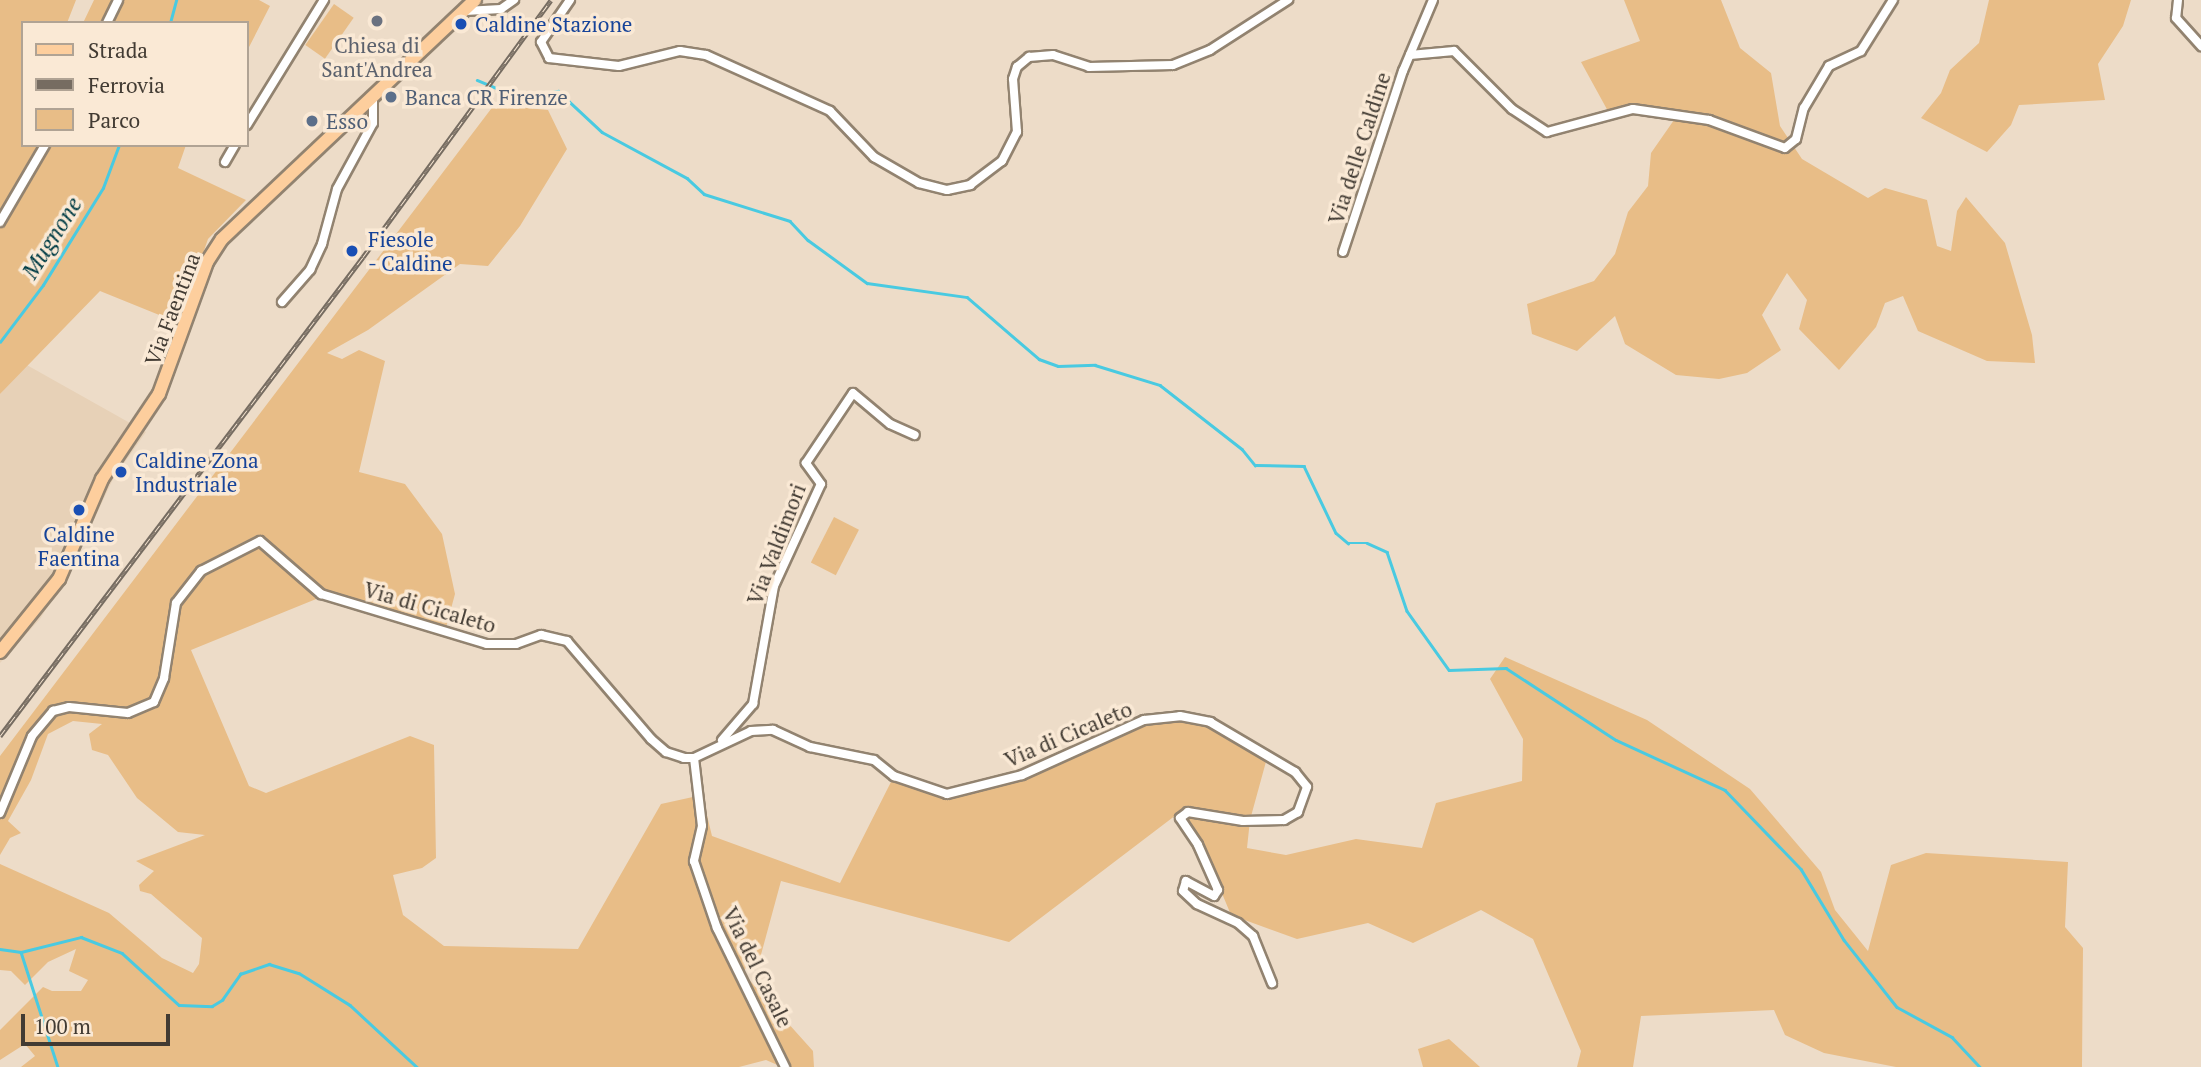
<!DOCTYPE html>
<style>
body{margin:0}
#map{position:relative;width:2201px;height:1067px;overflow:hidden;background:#eddcc8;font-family:"PT Serif",serif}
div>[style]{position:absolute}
.built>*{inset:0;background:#e7d1b7}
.green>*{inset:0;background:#e8bd87;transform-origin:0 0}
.stream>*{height:2.5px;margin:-1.25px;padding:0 1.25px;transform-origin:1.25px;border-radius:1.25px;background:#49cae1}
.roads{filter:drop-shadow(2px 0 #928370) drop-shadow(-2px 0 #928370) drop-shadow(0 2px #928370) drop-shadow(0 -2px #928370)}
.minor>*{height:8px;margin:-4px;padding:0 4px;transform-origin:4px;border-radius:4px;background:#fff}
.primary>*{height:12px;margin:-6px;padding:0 6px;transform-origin:6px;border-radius:6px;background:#fdce9d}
.rail>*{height:5px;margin-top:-2.5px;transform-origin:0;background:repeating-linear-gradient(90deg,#fae9d5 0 8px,#766c61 0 16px);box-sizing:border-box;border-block:2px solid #766c61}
.dots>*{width:19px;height:19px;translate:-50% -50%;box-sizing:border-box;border:4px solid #fae9d5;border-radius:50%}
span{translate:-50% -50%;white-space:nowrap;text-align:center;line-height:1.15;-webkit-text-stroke:7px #fae9d5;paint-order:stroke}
.transit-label{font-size:21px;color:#164399}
.left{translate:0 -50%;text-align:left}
.worship-label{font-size:21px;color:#5b616d}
.service-label{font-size:21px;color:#4e5e75}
.street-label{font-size:21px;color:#423b33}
.water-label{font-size:23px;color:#003c45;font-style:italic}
.legend{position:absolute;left:21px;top:21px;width:228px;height:126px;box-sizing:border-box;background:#fae9d5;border:2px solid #b0a394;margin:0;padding:9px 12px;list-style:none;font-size:21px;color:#423b33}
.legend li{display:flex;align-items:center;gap:14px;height:35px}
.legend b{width:35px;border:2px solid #b0a394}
.scale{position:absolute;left:21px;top:1014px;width:149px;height:32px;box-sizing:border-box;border:4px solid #423b33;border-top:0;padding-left:9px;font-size:21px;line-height:24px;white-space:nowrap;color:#423b33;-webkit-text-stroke:5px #fae9d5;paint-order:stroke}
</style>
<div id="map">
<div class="built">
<i style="clip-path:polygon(25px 364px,146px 432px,113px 479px,71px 569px,40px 619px,0 663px,0 394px)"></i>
</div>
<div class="green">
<i style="clip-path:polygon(0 0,76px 0,67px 23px,23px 23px,23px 145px,186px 145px,178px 168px,246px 200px,208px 239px,179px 323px,100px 291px,0 394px)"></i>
<i style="clip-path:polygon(94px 0,259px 0,270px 6px,247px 51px,247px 23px,83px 23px)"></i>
<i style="clip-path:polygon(1624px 0,1721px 0,1740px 48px,1771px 73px,1780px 126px,1802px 159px,1868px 198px,1885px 188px,1927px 200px,1937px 246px,1951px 251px,1957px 211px,1966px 197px,2005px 243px,2032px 335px,2035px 363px,1987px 361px,1918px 331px,1903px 296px,1885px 303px,1876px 327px,1839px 370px,1799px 329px,1807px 300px,1787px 273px,1762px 315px,1781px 350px,1747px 373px,1719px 379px,1676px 375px,1625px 344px,1615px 316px,1577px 351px,1532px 334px,1527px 304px,1594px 281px,1615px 254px,1628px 212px,1648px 186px,1651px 153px,1674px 120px,1676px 110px,1638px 107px,1609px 113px,1581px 62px,1640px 41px)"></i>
<i style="clip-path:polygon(1989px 0,2131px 0,2123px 26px,2098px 64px,2105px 100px,2019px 105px,2011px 125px,1987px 152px,1921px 118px,1941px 93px,1950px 70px,1979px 43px)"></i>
<i style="left:334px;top:4px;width:24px;height:50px;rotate:35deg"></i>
<i style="clip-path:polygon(494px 105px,548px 110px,567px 149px,520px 226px,488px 266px,460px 264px,368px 330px,327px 353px,342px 359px,359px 350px,385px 361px,359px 472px,405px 484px,442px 534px,455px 594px,445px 631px,326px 595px,191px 650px,249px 786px,266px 793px,410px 736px,434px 745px,436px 858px,422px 868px,393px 875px,403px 915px,444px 946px,578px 949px,661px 804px,702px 795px,712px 836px,840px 883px,894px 776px,947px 794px,1022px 775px,1144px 720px,1210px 722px,1267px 758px,1250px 820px,1247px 848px,1286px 855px,1356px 839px,1422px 848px,1436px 803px,1522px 781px,1523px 739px,1490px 679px,1505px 657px,1647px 720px,1750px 789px,1821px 872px,1835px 910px,1868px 951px,1891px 865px,1926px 853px,2068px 862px,2065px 927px,2083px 948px,2082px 1067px,1896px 1067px,1824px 1053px,1785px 1035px,1774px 1010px,1641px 1016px,1633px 1067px,1577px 1067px,1581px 1051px,1533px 939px,1481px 910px,1413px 943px,1368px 923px,1297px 939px,1231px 915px,1196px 831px,1176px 815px,1009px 942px,781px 881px,759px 962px,748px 964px,743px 973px,813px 1051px,814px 1067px,782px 1067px,766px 1060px,739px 1067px,21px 1067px,35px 1056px,25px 1044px,0 1060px,0 1030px,43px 987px,52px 991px,81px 991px,88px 980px,69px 971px,76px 949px,48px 962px,25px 985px,11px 971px,0 970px,0 864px,109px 913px,162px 958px,193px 973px,199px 964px,202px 938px,151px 894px,140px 891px,139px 885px,154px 871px,136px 861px,205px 835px,178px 832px,137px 798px,108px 755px,92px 750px,89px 734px,102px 724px,73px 721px,48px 734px,31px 780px,8px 821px,21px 833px,10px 838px,0 855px,0 756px)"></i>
<i style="left:834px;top:517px;width:28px;height:51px;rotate:27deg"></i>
<i style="clip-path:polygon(1449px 1039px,1480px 1067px,1423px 1067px,1418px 1049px)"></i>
</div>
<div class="stream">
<i style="left:170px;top:23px;width:24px;rotate:-75deg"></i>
<i style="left:477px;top:80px;width:50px;rotate:22.4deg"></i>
<i style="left:523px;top:99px;width:36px;rotate:-13deg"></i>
<i style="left:558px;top:91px;width:60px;rotate:43deg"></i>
<i style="left:602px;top:132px;width:97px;rotate:28.4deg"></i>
<i style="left:687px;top:178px;width:23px;rotate:43deg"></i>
<i style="left:704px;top:194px;width:90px;rotate:17.4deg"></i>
<i style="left:790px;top:221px;width:26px;rotate:47deg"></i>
<i style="left:808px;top:240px;width:73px;rotate:36.1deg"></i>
<i style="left:867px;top:283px;width:101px;rotate:8deg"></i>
<i style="left:967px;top:297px;width:95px;rotate:40.7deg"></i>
<i style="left:1039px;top:359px;width:20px;rotate:20deg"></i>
<i style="left:1058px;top:366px;width:37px;rotate:-2deg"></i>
<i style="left:1095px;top:365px;width:68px;rotate:17.1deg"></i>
<i style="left:1160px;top:385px;width:104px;rotate:38deg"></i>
<i style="left:1242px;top:449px;width:21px;rotate:51deg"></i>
<i style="left:1255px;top:465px;width:49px;rotate:1.2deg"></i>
<i style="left:1304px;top:466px;width:74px;rotate:64.5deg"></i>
<i style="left:1336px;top:533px;width:16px;rotate:40deg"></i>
<i style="left:1348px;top:543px;width:19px"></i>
<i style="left:1367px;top:543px;width:22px;rotate:24deg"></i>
<i style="left:1387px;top:552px;width:62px;rotate:71.3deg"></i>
<i style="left:1407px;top:611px;width:72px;rotate:54.6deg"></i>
<i style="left:1449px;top:670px;width:57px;rotate:-2deg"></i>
<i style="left:1506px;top:668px;width:131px;rotate:33.2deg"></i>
<i style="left:1616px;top:740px;width:120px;rotate:24.6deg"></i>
<i style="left:1725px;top:790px;width:110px;rotate:46.1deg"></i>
<i style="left:1801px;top:869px;width:83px;rotate:58.8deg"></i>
<i style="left:1844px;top:940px;width:85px;rotate:51.7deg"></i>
<i style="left:1897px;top:1007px;width:63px;rotate:28.6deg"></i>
<i style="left:1952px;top:1037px;width:41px;rotate:47deg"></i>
<i style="left:0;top:342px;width:71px;rotate:-53deg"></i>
<i style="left:43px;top:285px;width:114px;rotate:-58.3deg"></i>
<i style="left:103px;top:188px;width:46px;rotate:-69.6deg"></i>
<i style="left:0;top:949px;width:21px;rotate:8deg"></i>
<i style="left:21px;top:952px;width:62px;rotate:-14deg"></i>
<i style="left:81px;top:937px;width:44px;rotate:21.3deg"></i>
<i style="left:122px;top:953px;width:77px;rotate:42.4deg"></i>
<i style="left:179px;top:1005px;width:33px;rotate:2deg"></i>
<i style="left:212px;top:1006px;width:12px;rotate:-31deg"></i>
<i style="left:222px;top:1000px;width:32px;rotate:-55deg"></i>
<i style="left:240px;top:974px;width:31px;rotate:-19deg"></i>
<i style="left:269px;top:964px;width:31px;rotate:17deg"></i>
<i style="left:299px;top:973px;width:60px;rotate:32.1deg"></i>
<i style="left:350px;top:1005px;width:91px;rotate:42.8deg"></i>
<i style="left:21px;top:952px;width:121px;rotate:72.2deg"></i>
</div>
<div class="roads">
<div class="minor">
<i style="left:570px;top:0;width:51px;rotate:124.6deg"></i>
<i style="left:541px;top:42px;width:18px;rotate:63deg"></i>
<i style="left:549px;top:58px;width:70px;rotate:6.5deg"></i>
<i style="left:619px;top:66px;width:63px;rotate:-13.8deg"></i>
<i style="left:680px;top:51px;width:26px;rotate:9deg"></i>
<i style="left:706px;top:55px;width:136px;rotate:24.3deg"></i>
<i style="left:830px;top:111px;width:64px;rotate:46.3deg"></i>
<i style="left:874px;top:157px;width:52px;rotate:30deg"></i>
<i style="left:919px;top:183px;width:29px;rotate:14deg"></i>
<i style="left:947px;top:190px;width:24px;rotate:-12deg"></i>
<i style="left:970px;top:185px;width:40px;rotate:-37deg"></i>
<i style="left:1002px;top:161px;width:33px;rotate:-63deg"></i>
<i style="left:1017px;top:132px;width:53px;rotate:-94.3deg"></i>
<i style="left:1013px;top:79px;width:13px;rotate:-72deg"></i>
<i style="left:1017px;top:67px;width:16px;rotate:-40deg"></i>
<i style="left:1029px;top:57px;width:24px;rotate:-5deg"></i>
<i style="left:1053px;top:55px;width:38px;rotate:18deg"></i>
<i style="left:1089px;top:67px;width:84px;rotate:-1.4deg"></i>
<i style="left:1173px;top:65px;width:40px;rotate:-22deg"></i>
<i style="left:1210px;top:50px;width:93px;rotate:-32.7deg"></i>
<i style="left:2178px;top:0;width:18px;rotate:96deg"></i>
<i style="left:2176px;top:18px;width:38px;rotate:48deg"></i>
<i style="left:465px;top:11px;width:36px;rotate:-3deg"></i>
<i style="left:501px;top:9px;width:16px;rotate:-35deg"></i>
<i style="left:107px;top:23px;width:25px;rotate:-64deg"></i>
<i style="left:1410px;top:55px;width:44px;rotate:-5.2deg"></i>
<i style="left:1454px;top:51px;width:82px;rotate:45deg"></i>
<i style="left:1512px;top:109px;width:42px;rotate:33.3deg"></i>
<i style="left:1547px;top:132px;width:89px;rotate:-15deg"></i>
<i style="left:1633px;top:109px;width:77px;rotate:8.2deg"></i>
<i style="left:1709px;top:120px;width:81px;rotate:20.2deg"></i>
<i style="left:1785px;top:148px;width:14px;rotate:-39deg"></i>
<i style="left:1796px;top:139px;width:32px;rotate:-76deg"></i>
<i style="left:1804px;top:108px;width:49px;rotate:-59.2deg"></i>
<i style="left:1829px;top:66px;width:35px;rotate:-25deg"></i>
<i style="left:1861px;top:51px;width:60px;rotate:-57.9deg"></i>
<i style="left:247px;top:125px;width:147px;rotate:-58.4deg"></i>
<i style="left:225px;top:162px;width:20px;rotate:-60deg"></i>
<i style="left:0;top:222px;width:89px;rotate:-59.7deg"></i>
<i style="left:1343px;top:252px;width:191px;rotate:-71.7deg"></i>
<i style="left:1403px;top:71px;width:77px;rotate:-67.1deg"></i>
<i style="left:282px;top:302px;width:43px;rotate:-48.8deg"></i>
<i style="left:310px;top:270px;width:29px;rotate:-65deg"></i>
<i style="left:322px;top:244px;width:57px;rotate:-74.7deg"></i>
<i style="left:337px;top:189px;width:75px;rotate:-61.4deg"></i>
<i style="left:373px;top:123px;width:25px;rotate:-90deg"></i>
<i style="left:722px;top:740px;width:48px;rotate:-49.3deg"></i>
<i style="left:753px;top:704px;width:120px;rotate:-79.9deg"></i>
<i style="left:774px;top:586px;width:112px;rotate:-65.3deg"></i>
<i style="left:821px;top:484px;width:26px;rotate:-126deg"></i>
<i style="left:806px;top:463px;width:84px;rotate:-56.1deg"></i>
<i style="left:853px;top:393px;width:48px;rotate:40deg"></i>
<i style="left:890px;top:424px;width:27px;rotate:24deg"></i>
<i style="left:694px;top:758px;width:68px;rotate:83.3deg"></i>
<i style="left:702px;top:826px;width:36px;rotate:103deg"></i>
<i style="left:694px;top:861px;width:71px;rotate:71.1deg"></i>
<i style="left:717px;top:928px;width:155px;rotate:63.9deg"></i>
<i style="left:0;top:813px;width:83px;rotate:-67.4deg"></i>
<i style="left:32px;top:736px;width:33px;rotate:-50deg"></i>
<i style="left:53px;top:711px;width:16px;rotate:-14deg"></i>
<i style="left:69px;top:707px;width:59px;rotate:5.8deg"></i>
<i style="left:128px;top:713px;width:28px;rotate:-23deg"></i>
<i style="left:154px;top:702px;width:26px;rotate:-67deg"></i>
<i style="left:164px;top:678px;width:76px;rotate:-80.9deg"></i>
<i style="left:176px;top:603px;width:41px;rotate:-52deg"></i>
<i style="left:201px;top:571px;width:66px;rotate:-27deg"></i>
<i style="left:260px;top:541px;width:81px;rotate:41deg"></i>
<i style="left:321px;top:594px;width:173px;rotate:16.8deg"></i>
<i style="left:487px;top:644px;width:29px"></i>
<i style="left:516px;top:644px;width:27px;rotate:-20deg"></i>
<i style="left:541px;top:635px;width:27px;rotate:13deg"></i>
<i style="left:567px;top:641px;width:129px;rotate:49.4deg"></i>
<i style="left:651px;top:739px;width:20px;rotate:41deg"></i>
<i style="left:666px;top:752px;width:19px;rotate:18deg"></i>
<i style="left:684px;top:758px;width:10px"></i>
<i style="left:694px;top:758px;width:63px;rotate:-25.3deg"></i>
<i style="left:751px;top:731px;width:22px;rotate:-3deg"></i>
<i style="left:773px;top:730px;width:41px;rotate:24.7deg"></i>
<i style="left:810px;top:747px;width:65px;rotate:11.5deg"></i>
<i style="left:874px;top:760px;width:26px;rotate:39deg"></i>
<i style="left:894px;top:776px;width:56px;rotate:18.8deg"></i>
<i style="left:947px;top:794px;width:77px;rotate:-14.2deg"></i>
<i style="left:1022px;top:775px;width:134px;rotate:-24.3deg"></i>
<i style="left:1144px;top:720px;width:36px;rotate:-6deg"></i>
<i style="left:1180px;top:716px;width:31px;rotate:11deg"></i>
<i style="left:1210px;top:722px;width:99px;rotate:30.5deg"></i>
<i style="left:1295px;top:772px;width:19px;rotate:51deg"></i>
<i style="left:1307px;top:787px;width:27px;rotate:110deg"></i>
<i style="left:1298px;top:812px;width:16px;rotate:150deg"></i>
<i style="left:1284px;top:820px;width:41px;rotate:178.6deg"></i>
<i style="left:1243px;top:821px;width:56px;rotate:-170.7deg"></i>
<i style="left:1188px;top:812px;width:10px;rotate:143deg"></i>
<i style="left:1180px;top:818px;width:32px;rotate:56deg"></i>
<i style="left:1198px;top:845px;width:49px;rotate:66deg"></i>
<i style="left:1218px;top:890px;width:7px;rotate:124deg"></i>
<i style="left:1214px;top:896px;width:32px;rotate:-152deg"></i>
<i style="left:1186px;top:881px;width:10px;rotate:107deg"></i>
<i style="left:1183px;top:891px;width:19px;rotate:43deg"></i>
<i style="left:1197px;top:904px;width:45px;rotate:24.9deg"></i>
<i style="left:1238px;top:923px;width:20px;rotate:41deg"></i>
<i style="left:1253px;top:936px;width:51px;rotate:68deg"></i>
</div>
<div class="primary">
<i style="left:0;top:652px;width:94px;rotate:-51.1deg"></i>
<i style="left:59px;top:579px;width:109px;rotate:-66.7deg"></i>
<i style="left:102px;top:479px;width:102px;rotate:-56.2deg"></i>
<i style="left:159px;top:394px;width:140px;rotate:-70deg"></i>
<i style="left:207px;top:262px;width:27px;rotate:-57deg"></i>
<i style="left:222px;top:239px;width:348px;rotate:-43.4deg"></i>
</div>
</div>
<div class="rail">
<i style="left:0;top:736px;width:601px;rotate:-52.84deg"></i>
<i style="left:363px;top:257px;width:318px;rotate:-53.8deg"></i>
</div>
<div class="dots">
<i style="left:377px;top:21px;background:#6b7280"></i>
<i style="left:461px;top:24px;background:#1a4fb4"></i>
<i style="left:391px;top:97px;background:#5c6f8a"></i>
<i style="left:312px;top:121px;background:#5c6f8a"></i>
<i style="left:352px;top:251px;background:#1a4fb4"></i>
<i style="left:121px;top:472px;background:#1a4fb4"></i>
<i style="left:79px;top:510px;background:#1a4fb4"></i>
</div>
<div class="transit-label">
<span class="left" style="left:475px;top:24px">Caldine Stazione</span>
<span class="left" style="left:368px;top:251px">Fiesole<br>- Caldine</span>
<span class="left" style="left:135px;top:472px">Caldine Zona<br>Industriale</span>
<span style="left:79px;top:546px">Caldine<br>Faentina</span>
</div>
<div class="worship-label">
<span style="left:377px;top:57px">Chiesa di<br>Sant'Andrea</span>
</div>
<div class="service-label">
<span class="left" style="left:405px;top:97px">Banca CR Firenze</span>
<span class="left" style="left:326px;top:121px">Esso</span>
</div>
<div class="street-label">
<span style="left:1359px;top:148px;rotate:-72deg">Via delle Caldine</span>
<span style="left:172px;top:309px;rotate:-69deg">Via Faentina</span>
<span style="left:776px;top:544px;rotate:-69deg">Via Valdimori</span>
<span style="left:430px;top:607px;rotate:16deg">Via di Cicaleto</span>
<span style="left:1068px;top:734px;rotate:-23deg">Via di Cicaleto</span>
<span style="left:758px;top:967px;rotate:64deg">Via del Casale</span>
</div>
<div class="water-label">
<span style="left:52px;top:238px;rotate:-58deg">Mugnone</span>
</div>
<ul class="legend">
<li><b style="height:9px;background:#fdce9d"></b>Strada</li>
<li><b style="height:9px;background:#766c61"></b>Ferrovia</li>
<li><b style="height:19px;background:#e8bd87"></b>Parco</li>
</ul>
<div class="scale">100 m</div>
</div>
